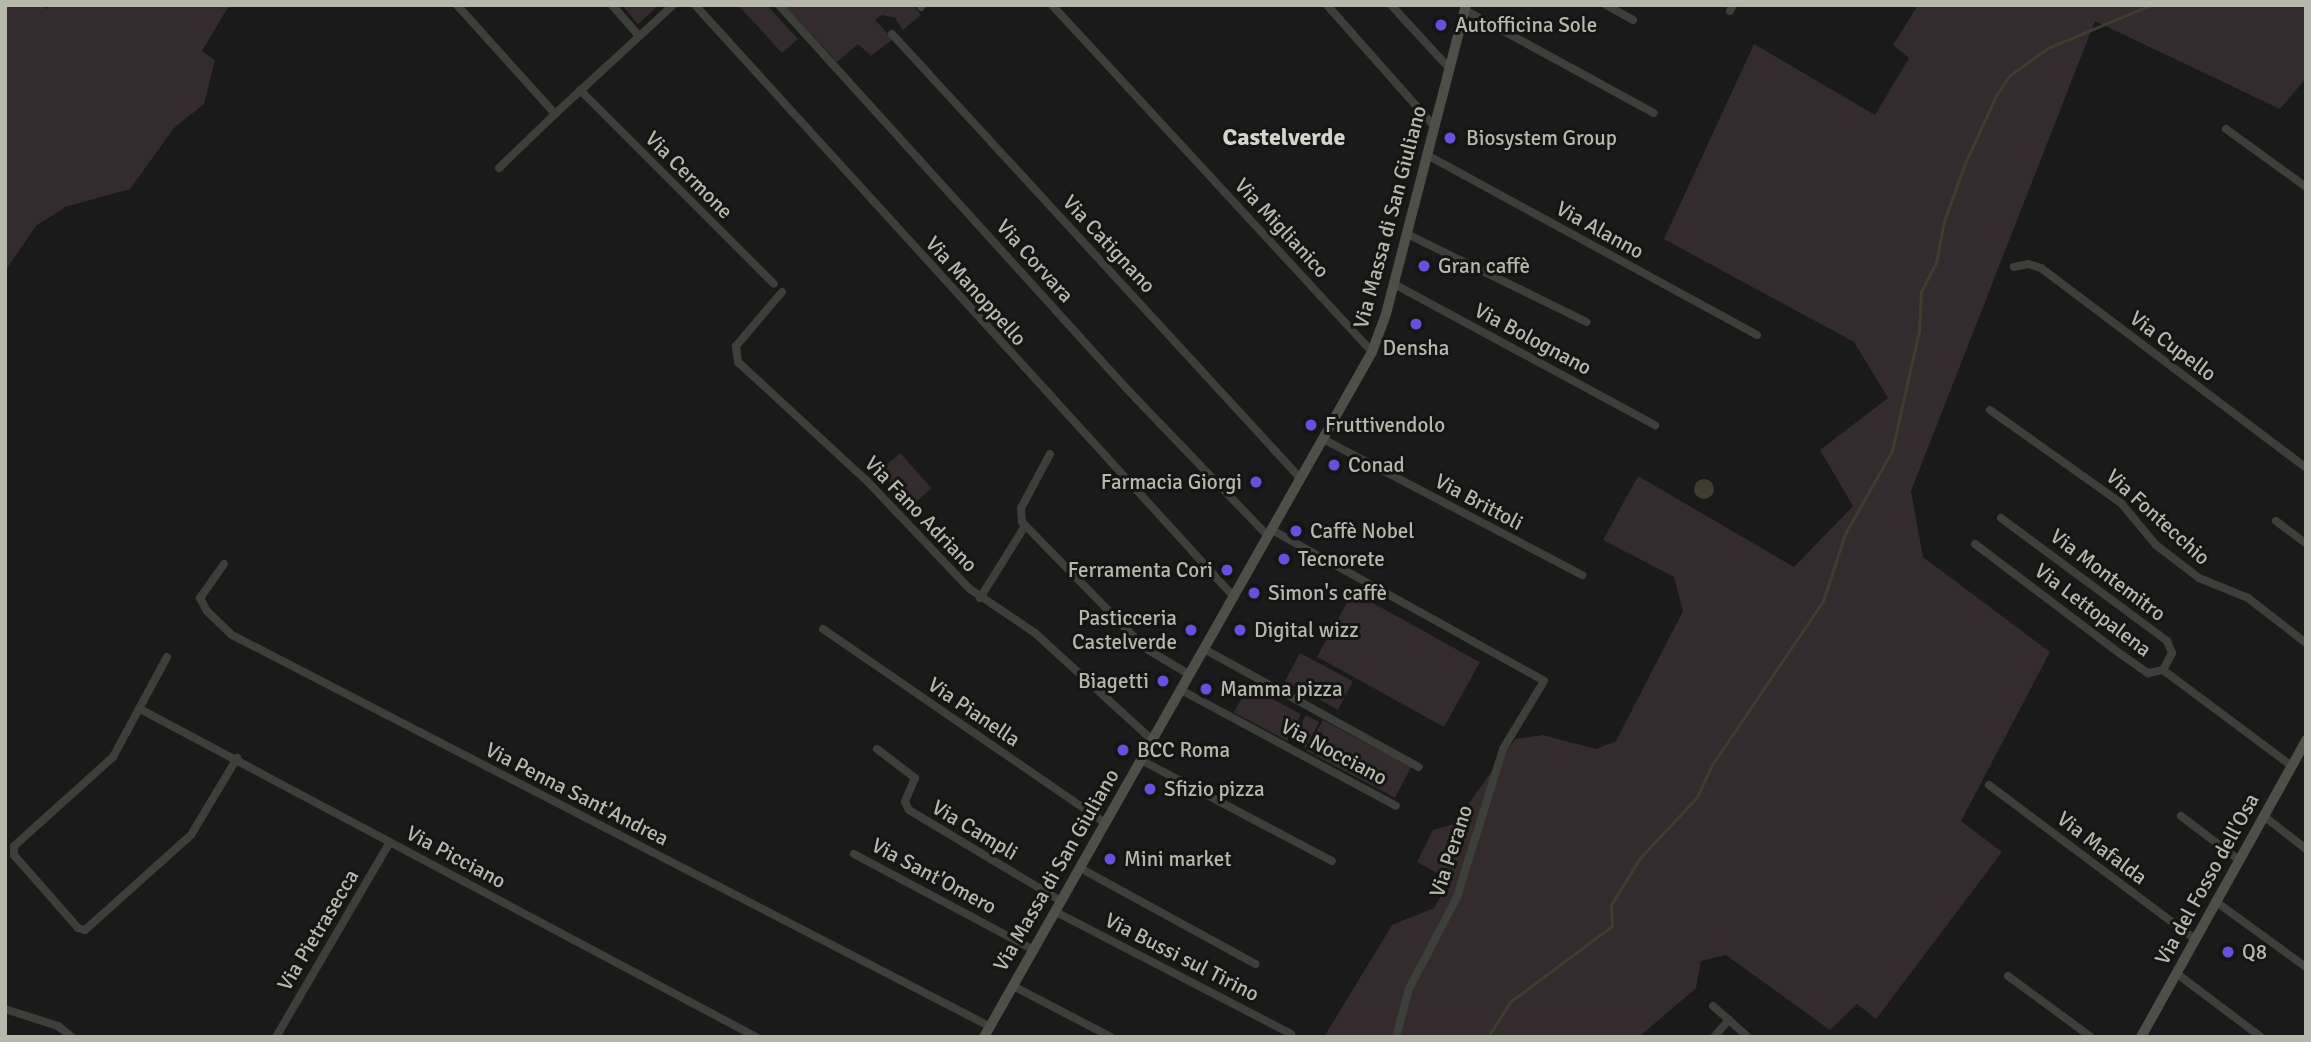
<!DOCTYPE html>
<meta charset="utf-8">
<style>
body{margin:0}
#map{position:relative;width:2311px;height:1042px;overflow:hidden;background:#191a19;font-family:Signika,sans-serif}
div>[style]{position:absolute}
.green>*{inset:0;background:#342b2e;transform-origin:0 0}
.water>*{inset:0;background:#3d3d30}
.round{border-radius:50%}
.stream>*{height:2.5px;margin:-1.25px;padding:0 1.25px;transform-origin:1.25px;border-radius:1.25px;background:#3d3d30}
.street>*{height:8px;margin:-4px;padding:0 4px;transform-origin:4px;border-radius:4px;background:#3d3f3a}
.secondary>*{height:10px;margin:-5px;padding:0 5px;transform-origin:5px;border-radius:5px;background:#4d4f48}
.dots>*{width:19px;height:19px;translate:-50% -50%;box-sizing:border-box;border:4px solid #141514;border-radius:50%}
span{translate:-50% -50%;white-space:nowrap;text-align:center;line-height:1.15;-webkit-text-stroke:6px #141514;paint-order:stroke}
.poi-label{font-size:21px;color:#b6b8ac}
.left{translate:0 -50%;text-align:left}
.right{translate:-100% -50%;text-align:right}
.street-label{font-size:21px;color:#b6b8ac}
.quarter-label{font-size:24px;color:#d3d5cd;font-weight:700}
.frame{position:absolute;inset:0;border:7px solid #b6b8ac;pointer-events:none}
</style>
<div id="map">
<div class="green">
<i style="clip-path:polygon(5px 5px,42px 5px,47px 9px,51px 5px,234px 5px,227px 9px,202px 51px,215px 60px,204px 104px,174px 128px,130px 189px,65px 207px,36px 226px,5px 271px)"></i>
<i style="clip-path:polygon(622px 5px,659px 5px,638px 24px)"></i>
<i style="clip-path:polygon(738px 5px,767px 5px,798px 39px,782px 53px)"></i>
<i style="clip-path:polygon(784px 5px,913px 5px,921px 15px,903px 30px,895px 18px,882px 15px,875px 20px,893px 39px,871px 56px,858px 44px,837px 62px)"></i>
<i style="clip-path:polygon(1918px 5px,2306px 5px,2306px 78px,2280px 109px,2095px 21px,1911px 491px,1923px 557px,2050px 652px,1961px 821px,2002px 852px,1876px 1019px,1857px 1004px,1830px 1030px,1726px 955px,1701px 961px,1696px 988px,1639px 1037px,1324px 1037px,1392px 925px,1434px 908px,1450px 880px,1417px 862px,1433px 830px,1454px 824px,1515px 739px,1543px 735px,1596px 749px,1616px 741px,1683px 611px,1674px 577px,1603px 540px,1638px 476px,1794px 567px,1853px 506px,1820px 450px,1888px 398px,1854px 342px,1664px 239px,1754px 44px,1875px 115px,1909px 58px,1893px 45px)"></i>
<i style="left:900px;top:453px;width:47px;height:27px;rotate:48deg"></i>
<i style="left:1353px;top:592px;width:145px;height:74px;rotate:29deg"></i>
<i style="left:1300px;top:653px;width:60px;height:32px;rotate:28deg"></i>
<i style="left:1248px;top:686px;width:60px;height:30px;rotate:28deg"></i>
<i style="left:1306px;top:715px;width:15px;height:29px;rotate:28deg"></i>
<i style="left:1323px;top:720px;width:100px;height:35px;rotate:28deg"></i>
</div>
<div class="water">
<i class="round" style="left:1694px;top:479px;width:20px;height:20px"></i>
</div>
<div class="stream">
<i style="left:1488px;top:1037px;width:41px;rotate:-57.8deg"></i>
<i style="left:1510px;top:1002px;width:127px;rotate:-36.7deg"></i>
<i style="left:1612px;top:926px;width:21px;rotate:-93deg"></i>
<i style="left:1611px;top:905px;width:55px;rotate:-58.3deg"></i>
<i style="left:1640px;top:858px;width:83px;rotate:-46.9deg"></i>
<i style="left:1697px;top:797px;width:35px;rotate:-65deg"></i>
<i style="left:1712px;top:765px;width:198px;rotate:-55.9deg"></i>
<i style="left:1823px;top:601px;width:71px;rotate:-71.8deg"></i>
<i style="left:1845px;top:534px;width:95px;rotate:-60.5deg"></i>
<i style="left:1892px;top:451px;width:123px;rotate:-77.3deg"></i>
<i style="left:1919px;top:331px;width:39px;rotate:-87deg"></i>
<i style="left:1921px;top:292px;width:33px;rotate:-63deg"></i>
<i style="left:1936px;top:263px;width:43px;rotate:-79.2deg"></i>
<i style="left:1944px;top:221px;width:64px;rotate:-69.9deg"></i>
<i style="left:1966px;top:161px;width:74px;rotate:-65.2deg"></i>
<i style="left:1997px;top:94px;width:22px;rotate:-56deg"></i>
<i style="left:2009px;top:76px;width:48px;rotate:-35.7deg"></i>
<i style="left:2048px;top:48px;width:112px;rotate:-22.7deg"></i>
</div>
<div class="street">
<i style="left:457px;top:5px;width:147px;rotate:48deg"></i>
<i style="left:555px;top:114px;width:161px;rotate:-42.7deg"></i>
<i style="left:612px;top:5px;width:41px;rotate:48.9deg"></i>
<i style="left:695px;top:5px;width:801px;rotate:47.68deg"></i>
<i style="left:779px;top:5px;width:517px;rotate:47.82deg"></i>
<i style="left:1126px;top:388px;width:205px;rotate:46.2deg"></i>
<i style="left:1052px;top:5px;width:472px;rotate:47.3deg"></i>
<i style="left:1327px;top:5px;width:163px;rotate:48.5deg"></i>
<i style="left:1391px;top:5px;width:87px;rotate:47.3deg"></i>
<i style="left:1606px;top:5px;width:31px;rotate:29deg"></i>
<i style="left:921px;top:7px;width:2px;rotate:-63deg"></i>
<i style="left:1465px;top:10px;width:215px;rotate:28.6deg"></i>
<i style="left:1730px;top:11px;width:7px;rotate:-63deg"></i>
<i style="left:892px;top:34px;width:604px;rotate:47.41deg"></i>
<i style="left:580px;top:90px;width:274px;rotate:45deg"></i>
<i style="left:2226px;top:129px;width:99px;rotate:35.9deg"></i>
<i style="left:1427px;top:155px;width:376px;rotate:28.6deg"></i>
<i style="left:499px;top:168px;width:78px;rotate:-44deg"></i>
<i style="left:1407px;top:234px;width:200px;rotate:26.1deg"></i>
<i style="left:2014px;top:267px;width:14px;rotate:-12deg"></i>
<i style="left:2028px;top:264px;width:14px;rotate:17deg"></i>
<i style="left:2041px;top:268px;width:332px;rotate:37deg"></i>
<i style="left:1394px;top:284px;width:297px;rotate:28.4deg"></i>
<i style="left:782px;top:292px;width:71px;rotate:130.4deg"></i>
<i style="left:736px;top:346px;width:16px;rotate:83deg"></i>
<i style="left:738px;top:362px;width:176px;rotate:42.7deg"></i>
<i style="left:867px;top:481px;width:149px;rotate:46.4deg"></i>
<i style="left:970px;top:589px;width:78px;rotate:34.1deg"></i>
<i style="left:1035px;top:633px;width:159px;rotate:42.4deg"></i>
<i style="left:1990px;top:410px;width:161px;rotate:35.4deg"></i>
<i style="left:2121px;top:503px;width:55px;rotate:50.2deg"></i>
<i style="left:2156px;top:545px;width:54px;rotate:37.5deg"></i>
<i style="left:2199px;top:578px;width:53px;rotate:22.2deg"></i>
<i style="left:2248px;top:598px;width:73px;rotate:37.8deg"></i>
<i style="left:1323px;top:439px;width:293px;rotate:27.7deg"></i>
<i style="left:1050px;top:454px;width:61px;rotate:118.2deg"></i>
<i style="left:1021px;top:508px;width:14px;rotate:86deg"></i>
<i style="left:1022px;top:522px;width:176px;rotate:45.7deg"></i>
<i style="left:1145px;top:648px;width:52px;rotate:31deg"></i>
<i style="left:2001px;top:518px;width:207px;rotate:36.5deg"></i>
<i style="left:2167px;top:641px;width:13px;rotate:67deg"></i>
<i style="left:2172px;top:653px;width:19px;rotate:118deg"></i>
<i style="left:2276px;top:521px;width:38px;rotate:37deg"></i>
<i style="left:1272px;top:530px;width:311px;rotate:29deg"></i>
<i style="left:1544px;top:681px;width:79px;rotate:121.1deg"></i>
<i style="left:1503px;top:749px;width:155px;rotate:107.3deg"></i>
<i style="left:1457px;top:897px;width:104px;rotate:117.6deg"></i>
<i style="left:1409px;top:989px;width:50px;rotate:105.2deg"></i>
<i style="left:1975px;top:544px;width:184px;rotate:37.1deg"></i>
<i style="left:2122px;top:655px;width:32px;rotate:35deg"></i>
<i style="left:2148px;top:673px;width:15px;rotate:-11deg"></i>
<i style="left:2163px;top:670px;width:161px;rotate:36.7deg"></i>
<i style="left:224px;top:564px;width:42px;rotate:125.2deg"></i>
<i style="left:200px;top:598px;width:15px;rotate:62deg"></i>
<i style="left:207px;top:611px;width:35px;rotate:44deg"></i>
<i style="left:232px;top:635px;width:852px;rotate:27.32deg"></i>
<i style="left:980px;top:598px;width:85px;rotate:-58deg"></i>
<i style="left:823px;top:629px;width:342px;rotate:34.5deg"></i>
<i style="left:1204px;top:649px;width:245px;rotate:28.8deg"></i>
<i style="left:167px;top:657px;width:114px;rotate:118.4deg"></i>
<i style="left:113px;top:757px;width:133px;rotate:138deg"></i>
<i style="left:14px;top:846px;width:9px;rotate:90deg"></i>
<i style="left:14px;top:855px;width:97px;rotate:48.8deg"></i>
<i style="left:78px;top:928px;width:7px;rotate:16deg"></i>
<i style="left:85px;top:930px;width:142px;rotate:-41.9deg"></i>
<i style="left:191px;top:835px;width:90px;rotate:-59.1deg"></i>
<i style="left:1181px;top:690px;width:244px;rotate:28.3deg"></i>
<i style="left:140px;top:709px;width:698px;rotate:28.03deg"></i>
<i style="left:877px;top:749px;width:48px;rotate:37.3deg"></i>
<i style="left:915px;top:778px;width:26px;rotate:113deg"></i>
<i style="left:905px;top:802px;width:9px;rotate:63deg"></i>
<i style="left:909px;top:810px;width:177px;rotate:30.9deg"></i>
<i style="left:1141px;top:760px;width:216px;rotate:27.9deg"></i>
<i style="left:1989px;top:785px;width:257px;rotate:36.8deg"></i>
<i style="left:2181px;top:816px;width:73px;rotate:37.2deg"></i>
<i style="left:2265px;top:817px;width:52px;rotate:38deg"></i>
<i style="left:854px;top:854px;width:204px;rotate:28.1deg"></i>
<i style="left:1080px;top:868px;width:200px;rotate:28.7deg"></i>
<i style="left:2215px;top:901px;width:112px;rotate:36deg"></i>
<i style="left:1056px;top:912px;width:265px;rotate:27.4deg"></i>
<i style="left:2176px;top:973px;width:106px;rotate:37deg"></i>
<i style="left:2008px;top:976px;width:103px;rotate:36.3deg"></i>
<i style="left:1013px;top:986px;width:110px;rotate:27.5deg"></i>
<i style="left:1713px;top:1006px;width:21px;rotate:41deg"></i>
<i style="left:5px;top:1009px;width:56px;rotate:17.8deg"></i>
<i style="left:58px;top:1026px;width:18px;rotate:38deg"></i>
<i style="left:276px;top:1037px;width:226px;rotate:-59.7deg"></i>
<i style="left:1714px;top:1037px;width:23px;rotate:-49deg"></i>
<i style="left:1729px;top:1020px;width:25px;rotate:42deg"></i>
</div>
<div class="secondary">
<i style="left:984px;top:1037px;width:787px;rotate:-60.47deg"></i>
<i style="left:1372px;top:352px;width:40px;rotate:-69.8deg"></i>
<i style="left:1386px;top:314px;width:319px;rotate:-75.5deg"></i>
<i style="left:2141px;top:1037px;width:340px;rotate:-60.9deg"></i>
</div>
<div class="dots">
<i style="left:1441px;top:25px;background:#6a4edc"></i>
<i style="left:1450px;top:138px;background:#6a4edc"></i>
<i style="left:1424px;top:266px;background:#6a4edc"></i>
<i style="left:1416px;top:324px;background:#6a4edc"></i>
<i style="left:1311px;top:425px;background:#6a4edc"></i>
<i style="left:1334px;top:465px;background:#6a4edc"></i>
<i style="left:1256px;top:482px;background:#6a4edc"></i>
<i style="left:1296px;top:531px;background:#6a4edc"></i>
<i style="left:1284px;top:559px;background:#6a4edc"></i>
<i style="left:1227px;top:570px;background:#6a4edc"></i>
<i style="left:1254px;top:593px;background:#6a4edc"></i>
<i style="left:1191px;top:630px;background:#6a4edc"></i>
<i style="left:1240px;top:630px;background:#6a4edc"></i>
<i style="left:1163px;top:681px;background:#6a4edc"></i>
<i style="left:1206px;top:689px;background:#6a4edc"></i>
<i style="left:1123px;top:750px;background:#6a4edc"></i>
<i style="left:1150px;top:789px;background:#6a4edc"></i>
<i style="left:1110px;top:859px;background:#6a4edc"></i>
<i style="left:2228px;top:952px;background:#6a4edc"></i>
</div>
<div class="poi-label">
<span class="left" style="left:1455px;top:25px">Autofficina Sole</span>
<span class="left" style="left:1466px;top:138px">Biosystem Group</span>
<span class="left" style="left:1438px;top:266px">Gran caffè</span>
<span style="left:1416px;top:348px">Densha</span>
<span class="left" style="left:1325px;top:425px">Fruttivendolo</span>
<span class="left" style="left:1348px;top:465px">Conad</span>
<span class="right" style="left:1242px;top:482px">Farmacia Giorgi</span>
<span class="left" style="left:1310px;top:531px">Caffè Nobel</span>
<span class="left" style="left:1298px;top:559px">Tecnorete</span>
<span class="right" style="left:1213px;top:570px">Ferramenta Cori</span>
<span class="left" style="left:1268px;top:593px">Simon's caffè</span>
<span class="right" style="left:1177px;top:630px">Pasticceria<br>Castelverde</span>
<span class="left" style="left:1254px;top:630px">Digital wizz</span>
<span class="right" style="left:1149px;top:681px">Biagetti</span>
<span class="left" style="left:1220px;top:689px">Mamma pizza</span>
<span class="left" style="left:1137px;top:750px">BCC Roma</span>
<span class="left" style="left:1164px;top:789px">Sfizio pizza</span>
<span class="left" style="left:1124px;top:859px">Mini market</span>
<span class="left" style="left:2242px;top:952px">Q8</span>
</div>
<div class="street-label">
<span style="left:689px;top:175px;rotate:45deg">Via Cermone</span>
<span style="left:1390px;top:217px;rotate:-75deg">Via Massa di San Giuliano</span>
<span style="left:1282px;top:228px;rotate:47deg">Via Miglianico</span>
<span style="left:1600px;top:230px;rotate:29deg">Via Alanno</span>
<span style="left:1109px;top:244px;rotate:47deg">Via Catignano</span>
<span style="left:1035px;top:261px;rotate:48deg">Via Corvara</span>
<span style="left:976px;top:291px;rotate:48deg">Via Manoppello</span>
<span style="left:1533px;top:339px;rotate:28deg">Via Bolognano</span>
<span style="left:2173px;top:346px;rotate:37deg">Via Cupello</span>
<span style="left:1479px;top:502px;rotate:28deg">Via Brittoli</span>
<span style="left:921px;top:514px;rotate:46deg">Via Fano Adriano</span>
<span style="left:2158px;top:517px;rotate:42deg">Via Fontecchio</span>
<span style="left:2108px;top:575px;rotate:37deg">Via Montemitro</span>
<span style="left:2093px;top:610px;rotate:37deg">Via Lettopalena</span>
<span style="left:974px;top:712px;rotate:34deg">Via Pianella</span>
<span style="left:1334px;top:752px;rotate:28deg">Via Nocciano</span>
<span style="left:577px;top:794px;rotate:27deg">Via Penna Sant'Andrea</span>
<span style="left:975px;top:830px;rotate:31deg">Via Campli</span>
<span style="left:2102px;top:848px;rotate:37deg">Via Mafalda</span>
<span style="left:1451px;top:851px;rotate:-72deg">Via Perano</span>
<span style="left:456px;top:857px;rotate:28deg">Via Picciano</span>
<span style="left:1056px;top:870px;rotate:-60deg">Via Massa di San Giuliano</span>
<span style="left:934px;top:876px;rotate:28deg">Via Sant'Omero</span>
<span style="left:2207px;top:879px;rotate:-61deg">Via del Fosso dell'Osa</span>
<span style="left:318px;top:930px;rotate:-59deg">Via Pietrasecca</span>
<span style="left:1182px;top:957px;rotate:27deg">Via Bussi sul Tirino</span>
</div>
<div class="quarter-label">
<span style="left:1284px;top:138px">Castelverde</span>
</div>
<div class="frame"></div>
</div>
